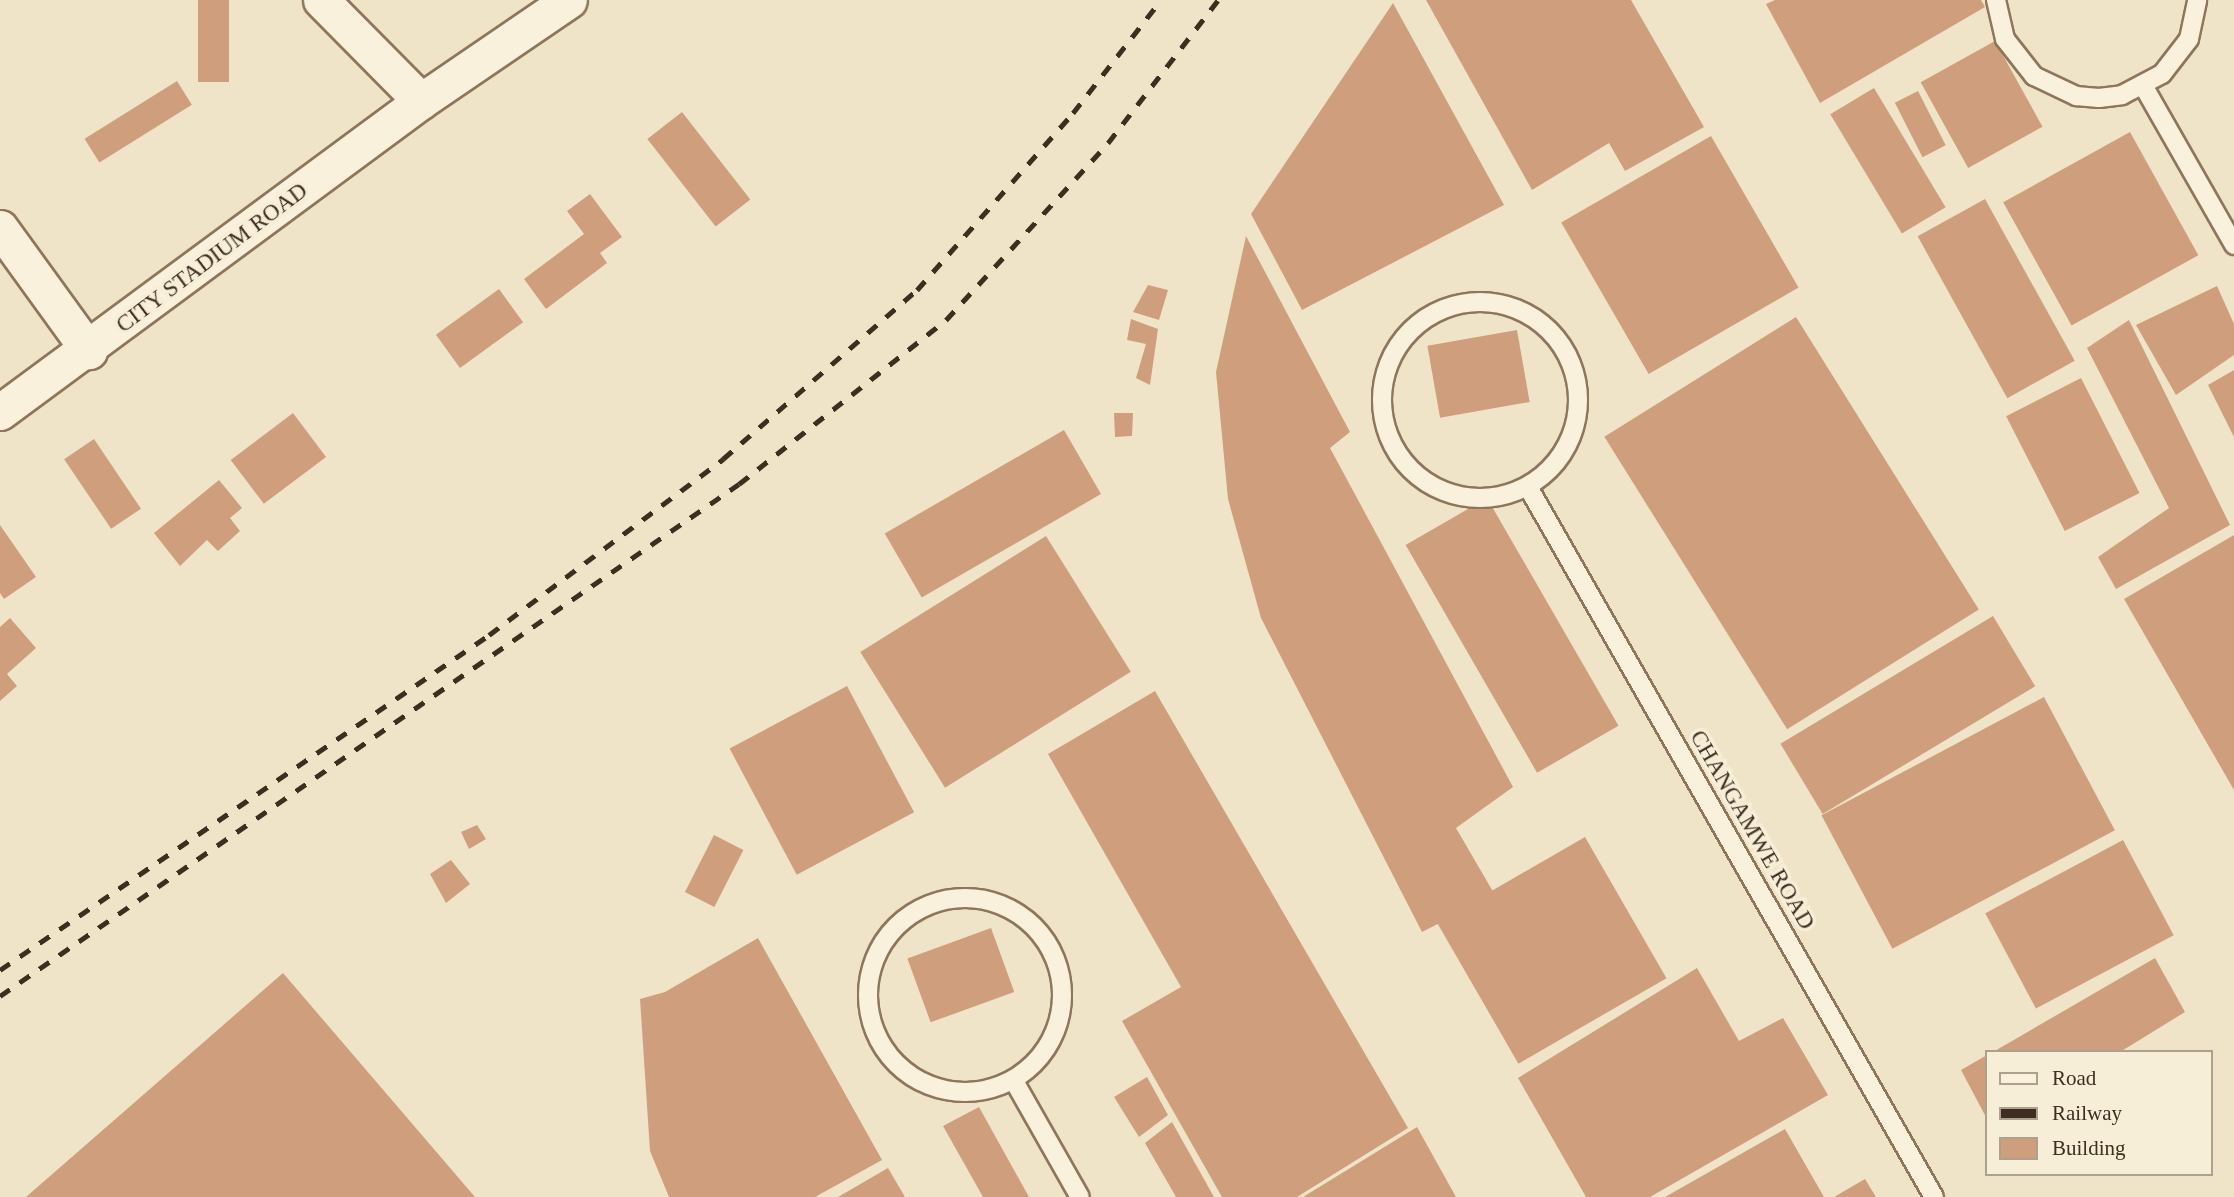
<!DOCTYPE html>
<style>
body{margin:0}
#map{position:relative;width:2234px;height:1197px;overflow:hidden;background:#f0e4c8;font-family:"Times New Roman",serif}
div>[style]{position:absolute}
.building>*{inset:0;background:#cf9f7d;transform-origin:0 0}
.roads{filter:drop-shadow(2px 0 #8d765c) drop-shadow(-2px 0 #8d765c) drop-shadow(0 2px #8d765c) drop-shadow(0 -2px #8d765c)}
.lane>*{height:18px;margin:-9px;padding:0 9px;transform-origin:9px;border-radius:9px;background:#faf1dc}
.lane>.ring{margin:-9px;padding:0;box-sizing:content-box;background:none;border:18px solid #faf1dc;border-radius:50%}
.street>*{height:35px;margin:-17.5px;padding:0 17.5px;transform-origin:17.5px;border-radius:17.5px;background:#faf1dc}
.rail>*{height:5px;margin-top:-2.5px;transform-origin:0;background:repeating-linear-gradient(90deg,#3d2e20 0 12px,transparent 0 24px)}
span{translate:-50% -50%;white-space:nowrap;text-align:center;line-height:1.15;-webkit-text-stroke:7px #f7eed8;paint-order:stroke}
.street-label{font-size:23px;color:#3d2e20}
.legend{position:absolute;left:1985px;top:1050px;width:228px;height:126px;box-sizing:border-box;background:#f7eed8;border:2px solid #ada18e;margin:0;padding:9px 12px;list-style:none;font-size:21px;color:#3d2e20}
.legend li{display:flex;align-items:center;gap:14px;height:35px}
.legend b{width:35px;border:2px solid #ada18e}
</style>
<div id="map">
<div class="building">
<i style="left:198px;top:0;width:31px;height:82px"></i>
<i style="clip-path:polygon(1426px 0,1631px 0,1704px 127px,1625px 171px,1609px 143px,1532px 190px)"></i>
<i style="clip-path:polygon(1775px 0,1981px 0,1985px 7px,1820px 103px,1766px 4px)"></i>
<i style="clip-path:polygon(1393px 3px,1504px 205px,1302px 310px,1251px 214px)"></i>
<i style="left:1995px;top:41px;width:98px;height:85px;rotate:61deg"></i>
<i style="left:177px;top:81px;width:28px;height:109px;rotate:58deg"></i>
<i style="left:1874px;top:88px;width:139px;height:51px;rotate:59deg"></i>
<i style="left:1918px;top:91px;width:61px;height:26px;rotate:63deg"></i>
<i style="left:682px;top:112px;width:111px;height:44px;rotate:52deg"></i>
<i style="left:2130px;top:132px;width:141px;height:145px;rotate:61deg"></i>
<i style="left:1711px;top:136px;width:175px;height:173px;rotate:60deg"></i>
<i style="clip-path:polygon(590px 194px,622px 237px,600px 253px,607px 263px,546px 309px,524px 279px,584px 234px,567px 211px)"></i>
<i style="left:1985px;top:199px;width:185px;height:77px;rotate:61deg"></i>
<i style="clip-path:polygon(1246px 236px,1350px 432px,1330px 448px,1513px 787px,1456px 828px,1495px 895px,1422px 932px,1261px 618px,1228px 499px,1216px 372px)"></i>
<i style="clip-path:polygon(1148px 285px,1168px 290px,1159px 320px,1133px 312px)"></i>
<i style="clip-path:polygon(2217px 286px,2234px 324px,2234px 355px,2176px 395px,2136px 325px)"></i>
<i style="left:499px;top:289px;width:41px;height:78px;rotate:54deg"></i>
<i style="left:1796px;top:317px;width:345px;height:226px;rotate:58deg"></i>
<i style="clip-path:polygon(1131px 319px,1158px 329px,1150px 385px,1136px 378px,1146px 344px,1127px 340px)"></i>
<i style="clip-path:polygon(2129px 320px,2230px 525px,2116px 589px,2098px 557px,2169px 508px,2087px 348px)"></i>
<i style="left:1517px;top:330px;width:73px;height:91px;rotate:80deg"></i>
<i style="clip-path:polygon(2234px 370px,2234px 437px,2208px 385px)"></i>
<i style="left:2081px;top:378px;width:129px;height:84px;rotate:63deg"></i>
<i style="left:293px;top:413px;width:55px;height:78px;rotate:53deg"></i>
<i style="clip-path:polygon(1114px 413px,1133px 413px,1132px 436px,1115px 437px)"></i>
<i style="left:1064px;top:430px;width:74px;height:207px;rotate:60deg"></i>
<i style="left:94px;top:439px;width:84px;height:36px;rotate:56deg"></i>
<i style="clip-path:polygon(219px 480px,242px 508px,230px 518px,240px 531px,218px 551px,207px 540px,180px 566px,154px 533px)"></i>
<i style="left:1487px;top:498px;width:263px;height:94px;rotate:60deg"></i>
<i style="clip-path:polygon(0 525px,36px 577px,4px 599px,0 593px)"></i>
<i style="clip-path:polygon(2234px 535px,2234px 790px,2124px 599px)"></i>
<i style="left:1046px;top:536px;width:160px;height:219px;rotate:58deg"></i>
<i style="left:1993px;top:616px;width:82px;height:248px;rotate:59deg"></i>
<i style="clip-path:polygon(10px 618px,36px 648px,7px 674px,17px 686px,0 701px,0 627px)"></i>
<i style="left:847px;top:686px;width:143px;height:133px;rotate:62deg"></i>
<i style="clip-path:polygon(1155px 691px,1408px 1128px,1297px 1197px,1222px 1197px,1122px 1021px,1181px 987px,1048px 754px)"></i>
<i style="left:2044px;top:697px;width:151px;height:252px;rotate:62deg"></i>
<i style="clip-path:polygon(477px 825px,486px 839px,469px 849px,461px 832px)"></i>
<i style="left:714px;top:835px;width:33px;height:64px;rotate:27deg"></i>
<i style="left:1585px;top:837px;width:163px;height:171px;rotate:60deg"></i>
<i style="left:2123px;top:840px;width:108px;height:156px;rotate:62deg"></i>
<i style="clip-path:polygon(451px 860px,470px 884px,446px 903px,430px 874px)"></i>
<i style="left:991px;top:928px;width:68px;height:89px;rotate:70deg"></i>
<i style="clip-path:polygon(758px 938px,882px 1160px,815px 1197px,669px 1197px,650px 1151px,640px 999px,665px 992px)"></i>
<i style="clip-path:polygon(2155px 958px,2185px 1012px,2120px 1052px,1993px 1052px)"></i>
<i style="clip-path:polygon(1697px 968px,1739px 1041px,1783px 1018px,1828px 1095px,1650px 1197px,1586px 1197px,1518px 1078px)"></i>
<i style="clip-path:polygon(283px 973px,475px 1197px,26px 1197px)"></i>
<i style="clip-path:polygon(1987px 1055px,1987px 1119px,1961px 1070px)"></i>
<i style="clip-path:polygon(1147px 1077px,1168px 1115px,1139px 1137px,1114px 1097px)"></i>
<i style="clip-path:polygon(979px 1107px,1029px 1197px,983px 1197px,943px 1126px)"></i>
<i style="clip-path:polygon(1172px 1122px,1214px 1197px,1176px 1197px,1145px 1143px)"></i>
<i style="clip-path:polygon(1417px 1127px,1456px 1197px,1303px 1197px)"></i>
<i style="clip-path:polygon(1785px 1129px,1824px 1197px,1665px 1197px)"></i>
<i style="clip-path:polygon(888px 1168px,905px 1197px,838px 1197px)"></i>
<i style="clip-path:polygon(1865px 1179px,1876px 1197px,1834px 1197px)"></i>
</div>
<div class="roads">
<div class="lane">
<i style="left:1996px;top:0;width:40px;rotate:77deg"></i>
<i style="left:2005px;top:39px;width:47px;rotate:51.9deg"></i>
<i style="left:2034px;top:76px;width:47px;rotate:25.5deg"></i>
<i style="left:2076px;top:96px;width:23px;rotate:5deg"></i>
<i style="left:2099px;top:98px;width:23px;rotate:-7deg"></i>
<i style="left:2122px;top:95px;width:45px;rotate:-27.7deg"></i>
<i style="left:2162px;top:74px;width:44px;rotate:-52.4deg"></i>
<i style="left:2189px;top:39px;width:40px;rotate:-78deg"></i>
<i style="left:2144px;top:87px;width:182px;rotate:60.3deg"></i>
<i class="ring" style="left:1382px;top:302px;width:178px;height:178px"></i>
<i style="left:1528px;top:487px;width:818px;rotate:60.24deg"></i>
<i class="ring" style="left:868px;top:898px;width:176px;height:176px"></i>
<i style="left:1014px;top:1081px;width:133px;rotate:60.4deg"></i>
</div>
<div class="street">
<i style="left:321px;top:0;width:142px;rotate:45.3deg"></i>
<i style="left:0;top:228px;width:152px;rotate:54.1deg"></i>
<i style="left:0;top:412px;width:523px;rotate:-36.45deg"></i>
<i style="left:421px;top:101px;width:179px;rotate:-34.3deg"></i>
</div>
</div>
<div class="rail">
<i style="left:0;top:970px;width:593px;rotate:-34.41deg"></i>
<i style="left:489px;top:635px;width:293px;rotate:-36.9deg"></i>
<i style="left:723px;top:459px;width:257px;rotate:-41.1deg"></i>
<i style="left:917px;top:290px;width:236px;rotate:-48.6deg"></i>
<i style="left:1073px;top:113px;width:143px;rotate:-52.1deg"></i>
<i style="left:0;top:996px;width:899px;rotate:-34.72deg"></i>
<i style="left:739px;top:484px;width:264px;rotate:-38.4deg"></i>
<i style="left:946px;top:320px;width:240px;rotate:-47.5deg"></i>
<i style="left:1108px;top:143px;width:180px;rotate:-52.4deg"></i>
</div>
<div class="street-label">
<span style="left:212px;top:258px;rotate:-37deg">CITY STADIUM ROAD</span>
<span style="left:1752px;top:830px;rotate:60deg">CHANGAMWE ROAD</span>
</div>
<ul class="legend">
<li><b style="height:9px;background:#faf1dc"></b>Road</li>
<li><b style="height:9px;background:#3d2e20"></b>Railway</li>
<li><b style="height:19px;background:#cf9f7d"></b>Building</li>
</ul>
</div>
